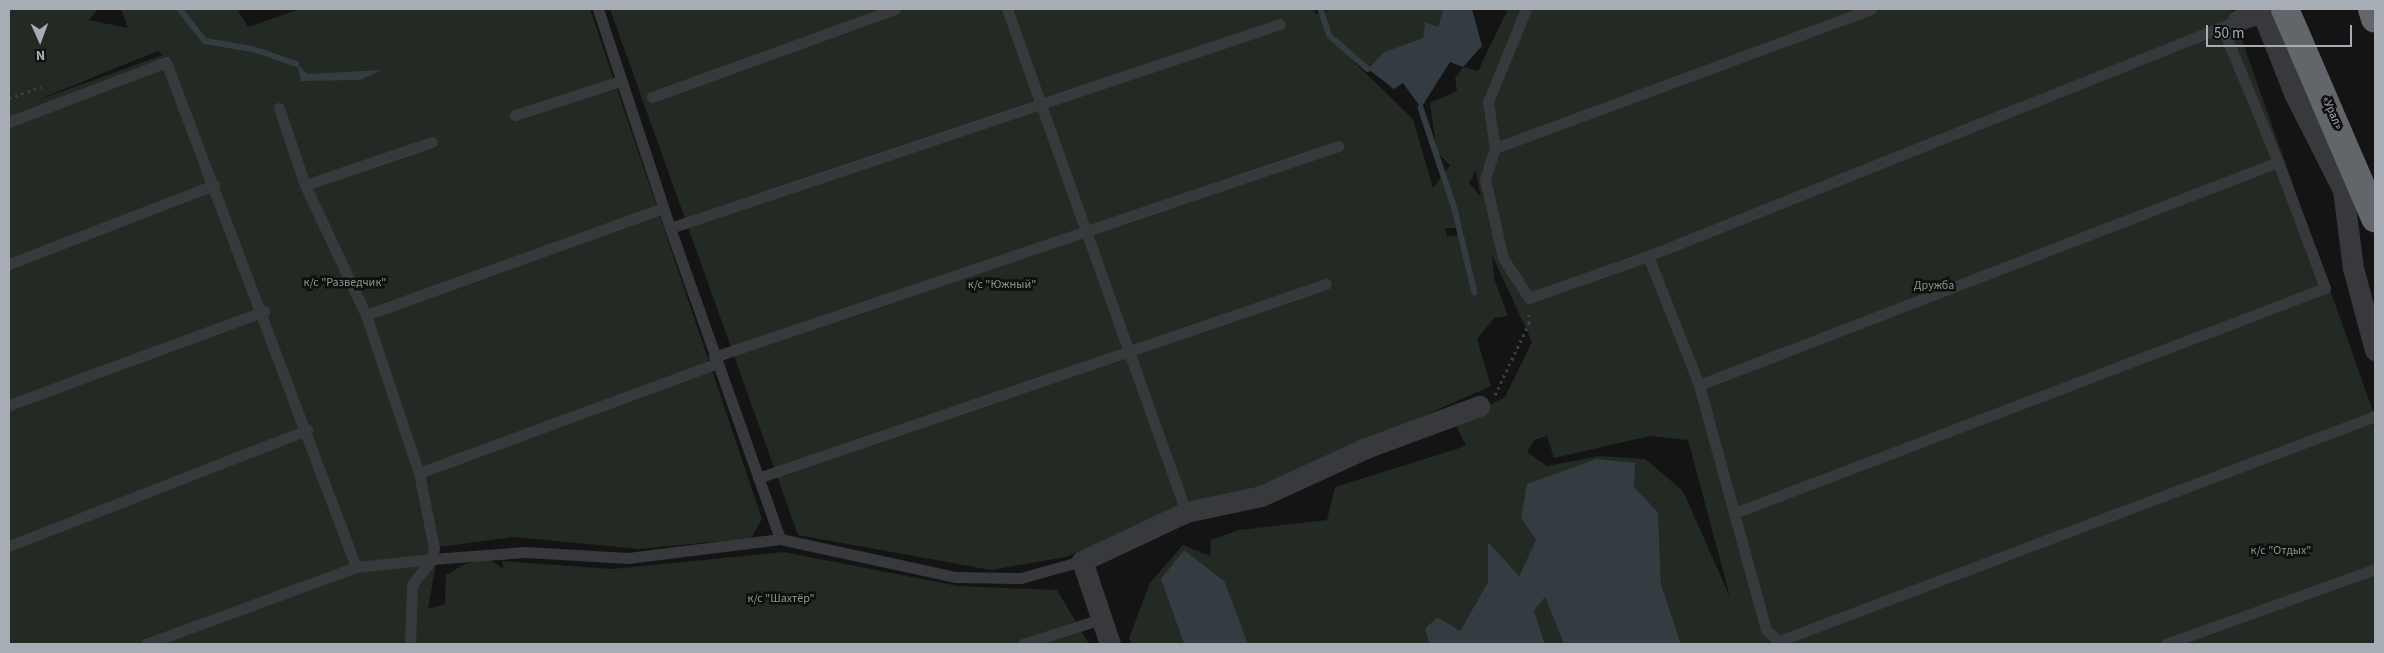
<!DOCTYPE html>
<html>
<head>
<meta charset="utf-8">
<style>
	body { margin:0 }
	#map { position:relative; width:2384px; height:653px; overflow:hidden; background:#141415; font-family:"Source Sans 3",sans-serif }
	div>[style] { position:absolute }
	.green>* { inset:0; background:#232923 }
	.water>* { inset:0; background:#333c40 }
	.stream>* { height:5.5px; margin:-2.75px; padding:0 2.75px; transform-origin:2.75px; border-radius:2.75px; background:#333c40 }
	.path>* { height:3px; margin-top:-1.5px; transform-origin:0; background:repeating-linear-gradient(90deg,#3c3e41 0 2.5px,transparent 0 6.5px) }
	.lane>* { height:11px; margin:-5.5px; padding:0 5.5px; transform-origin:5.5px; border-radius:5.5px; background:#37393c }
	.street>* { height:21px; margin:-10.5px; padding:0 10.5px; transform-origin:10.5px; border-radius:10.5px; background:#37393c }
	.highway>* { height:28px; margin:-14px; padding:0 14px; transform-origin:14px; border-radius:14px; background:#62656a }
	span { translate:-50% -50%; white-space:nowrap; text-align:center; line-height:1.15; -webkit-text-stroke:5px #0f0f10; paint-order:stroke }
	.street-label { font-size:12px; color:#a7adb4 }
	.park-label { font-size:12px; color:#839c81 }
	.frame { position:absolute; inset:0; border:10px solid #a7adb4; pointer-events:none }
	.north { position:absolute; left:15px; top:15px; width:50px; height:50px; -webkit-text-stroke:4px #0f0f10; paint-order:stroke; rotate:178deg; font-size:14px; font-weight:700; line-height:20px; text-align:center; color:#a7adb4 }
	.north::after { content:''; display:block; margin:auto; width:18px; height:22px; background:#a7adb4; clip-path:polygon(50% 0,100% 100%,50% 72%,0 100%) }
	.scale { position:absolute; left:2206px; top:25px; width:146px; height:22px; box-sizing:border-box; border:2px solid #a7adb4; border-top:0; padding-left:6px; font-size:15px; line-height:18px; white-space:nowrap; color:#a7adb4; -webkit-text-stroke:4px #0f0f10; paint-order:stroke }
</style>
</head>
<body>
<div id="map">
	<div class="green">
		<i style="clip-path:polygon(evenodd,9px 9px,98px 9px,89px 20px,128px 28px,121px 9px,237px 9px,248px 27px,300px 9px,590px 9px,762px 519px,751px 538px,640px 549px,513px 537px,439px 547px,428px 609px,445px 604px,446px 575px,465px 564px,489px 559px,503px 569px,502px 561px,612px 569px,784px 552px,958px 586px,1057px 590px,1089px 644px,9px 644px,9px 9px,158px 51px,163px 55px,30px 103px,158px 51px)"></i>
		<i style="clip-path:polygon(evenodd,610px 9px,1313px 9px,1316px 14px,1332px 9px,1443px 9px,1438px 27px,1425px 22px,1423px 38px,1384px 52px,1368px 69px,1352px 60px,1413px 119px,1433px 188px,1450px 165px,1437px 152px,1430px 103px,1457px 91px,1455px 78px,1463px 67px,1478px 71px,1508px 9px,2231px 9px,2375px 417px,2375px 644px,1681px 644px,1661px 584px,1658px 512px,1634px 487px,1521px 518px,1537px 540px,1518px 577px,1488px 542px,1488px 582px,1460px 631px,1438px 617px,1425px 628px,1429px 644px,1248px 644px,1225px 582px,1161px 579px,1184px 644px,1131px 644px,1129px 638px,1150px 583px,1183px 545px,1210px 556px,1211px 540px,1239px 530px,1327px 520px,1335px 487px,1466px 446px,1455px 423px,1505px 397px,1532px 342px,1492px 255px,1494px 278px,1508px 316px,1494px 318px,1477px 339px,1491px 386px,1257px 490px,1156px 519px,1066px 557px,991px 570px,798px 535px,610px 9px,1476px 170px,1476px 171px,1481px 197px,1469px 183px,1476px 170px,610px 9px,1445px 228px,1463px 228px,1464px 235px,1447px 236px,1445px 228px,610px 9px,1547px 436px,1554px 458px,1650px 436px,1688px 440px,1730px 597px,1683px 491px,1645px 459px,1599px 456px,1547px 466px,1527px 452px,1534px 440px,1547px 436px)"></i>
		<i style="clip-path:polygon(1545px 597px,1564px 644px,1545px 644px,1534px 611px)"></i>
	</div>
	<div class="water">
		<i style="clip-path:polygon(1443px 9px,1472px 9px,1482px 46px,1463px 67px,1450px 62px,1421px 108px,1403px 83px,1394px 89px,1368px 69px,1384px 52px,1423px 38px,1425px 22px,1438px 27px)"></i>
		<i style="clip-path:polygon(297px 64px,308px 74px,382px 70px,360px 80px,301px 81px)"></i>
		<i style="clip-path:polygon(1596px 459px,1635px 463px,1634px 487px,1658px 512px,1661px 584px,1681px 644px,1564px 644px,1545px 597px,1534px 611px,1545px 644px,1429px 644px,1425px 628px,1438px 617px,1460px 631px,1488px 582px,1488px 542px,1519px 576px,1536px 540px,1521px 518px,1527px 484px)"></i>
		<i style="clip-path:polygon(1184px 550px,1225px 582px,1248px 644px,1184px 644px,1161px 579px)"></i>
	</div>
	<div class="stream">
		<i style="left:180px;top:9px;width:41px;rotate:52deg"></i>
		<i style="left:205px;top:41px;width:49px;rotate:9.5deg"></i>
		<i style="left:253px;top:49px;width:46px;rotate:18.8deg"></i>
		<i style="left:1321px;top:9px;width:28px;rotate:72deg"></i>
		<i style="left:1330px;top:36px;width:50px;rotate:41deg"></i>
		<i style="left:1421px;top:108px;width:107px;rotate:71.4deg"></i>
		<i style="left:1455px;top:209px;width:86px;rotate:76.6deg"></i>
	</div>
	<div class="path">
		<i style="left:9px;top:98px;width:34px;rotate:-19deg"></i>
		<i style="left:1495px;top:395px;width:80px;rotate:-64.7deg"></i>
		<i style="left:1529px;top:323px;width:12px;rotate:-90deg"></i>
	</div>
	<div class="lane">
		<i style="left:598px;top:9px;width:231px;rotate:71.8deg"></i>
		<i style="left:670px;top:228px;width:330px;rotate:70.5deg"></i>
		<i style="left:1007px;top:9px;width:534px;rotate:70.41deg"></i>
		<i style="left:1871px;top:9px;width:401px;rotate:159.7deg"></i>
		<i style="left:1495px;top:148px;width:33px;rotate:108deg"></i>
		<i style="left:1485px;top:179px;width:81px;rotate:77.2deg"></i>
		<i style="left:1503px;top:258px;width:48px;rotate:57deg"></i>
		<i style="left:1529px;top:298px;width:126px;rotate:-19.4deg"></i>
		<i style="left:1648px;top:256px;width:139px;rotate:68.4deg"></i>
		<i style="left:1699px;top:385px;width:254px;rotate:74.7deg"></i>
		<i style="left:1766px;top:630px;width:17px;rotate:40deg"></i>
		<i style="left:1779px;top:641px;width:637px;rotate:-20.68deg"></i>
		<i style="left:652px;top:97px;width:258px;rotate:-19.9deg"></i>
		<i style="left:279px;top:108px;width:81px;rotate:71.3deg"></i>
		<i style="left:515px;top:115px;width:110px;rotate:-17.9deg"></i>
		<i style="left:9px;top:122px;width:168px;rotate:-20.9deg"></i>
		<i style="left:166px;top:62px;width:540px;rotate:69.38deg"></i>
		<i style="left:356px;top:567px;width:76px;rotate:-6deg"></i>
		<i style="left:432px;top:559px;width:33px;rotate:128deg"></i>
		<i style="left:412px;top:585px;width:59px;rotate:91.9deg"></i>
		<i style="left:432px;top:142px;width:134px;rotate:161.3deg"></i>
		<i style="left:305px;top:185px;width:144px;rotate:64.9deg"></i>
		<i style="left:366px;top:315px;width:167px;rotate:71.5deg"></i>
		<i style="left:419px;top:473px;width:76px;rotate:78.7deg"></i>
		<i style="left:434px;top:548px;width:11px;rotate:100deg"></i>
		<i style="left:432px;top:559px;width:94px;rotate:-4.3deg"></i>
		<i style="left:526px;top:552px;width:102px;rotate:3.4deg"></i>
		<i style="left:628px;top:558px;width:153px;rotate:-7.1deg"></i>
		<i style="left:780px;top:539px;width:180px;rotate:12.2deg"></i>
		<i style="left:956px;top:577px;width:65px;rotate:0.9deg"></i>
		<i style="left:1021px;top:578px;width:63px;rotate:-15.6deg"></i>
		<i style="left:1495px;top:148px;width:47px;rotate:-98.7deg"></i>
		<i style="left:1488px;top:102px;width:100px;rotate:-67.8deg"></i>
		<i style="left:670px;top:228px;width:643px;rotate:-18.49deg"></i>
		<i style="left:1648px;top:256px;width:626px;rotate:-21.77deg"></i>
		<i style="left:9px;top:264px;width:220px;rotate:-21.1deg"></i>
		<i style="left:366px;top:315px;width:316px;rotate:-19.8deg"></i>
		<i style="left:714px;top:357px;width:659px;rotate:-18.68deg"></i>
		<i style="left:1699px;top:385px;width:620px;rotate:-21.06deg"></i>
		<i style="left:2278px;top:162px;width:146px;rotate:-112.5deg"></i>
		<i style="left:9px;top:405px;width:272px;rotate:-20.2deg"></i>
		<i style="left:419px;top:473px;width:316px;rotate:-20.2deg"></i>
		<i style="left:758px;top:478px;width:600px;rotate:-18.86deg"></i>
		<i style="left:1737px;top:512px;width:629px;rotate:-20.85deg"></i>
		<i style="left:2325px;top:288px;width:134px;rotate:-110.5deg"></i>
		<i style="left:9px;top:546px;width:320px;rotate:-21.3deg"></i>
		<i style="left:146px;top:644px;width:224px;rotate:-20.1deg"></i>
		<i style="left:1023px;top:644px;width:82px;rotate:-17.8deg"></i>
		<i style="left:2166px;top:644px;width:222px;rotate:-19.7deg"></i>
	</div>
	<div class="street">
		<i style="left:2238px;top:20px;width:25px;rotate:-18deg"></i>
		<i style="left:2262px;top:12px;width:87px;rotate:68.4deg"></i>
		<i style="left:2294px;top:93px;width:109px;rotate:63.2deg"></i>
		<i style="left:2343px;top:190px;width:79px;rotate:82.7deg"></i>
		<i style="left:2353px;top:268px;width:85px;rotate:75deg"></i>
		<i style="left:1110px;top:644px;width:88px;rotate:-108.6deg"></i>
		<i style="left:1082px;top:561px;width:115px;rotate:-25.2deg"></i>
		<i style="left:1186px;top:512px;width:77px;rotate:-12deg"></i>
		<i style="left:1261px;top:496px;width:115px;rotate:-24.6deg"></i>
		<i style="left:1366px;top:448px;width:121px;rotate:-20.4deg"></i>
	</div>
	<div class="highway">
		<i style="left:2285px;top:9px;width:228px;rotate:66.7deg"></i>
		<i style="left:2372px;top:9px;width:10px;rotate:73deg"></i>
	</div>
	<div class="street-label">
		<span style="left:2332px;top:113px;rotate:66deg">«Урал»</span>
	</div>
	<div class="park-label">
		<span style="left:345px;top:283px">к/с "Разведчик"</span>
		<span style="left:1002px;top:285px">к/с "Южный"</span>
		<span style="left:1934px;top:286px">Дружба</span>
		<span style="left:2281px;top:551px">к/с "Отдых"</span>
		<span style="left:781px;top:599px">к/с "Шахтёр"</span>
	</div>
	<div class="frame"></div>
	<div class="north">N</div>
	<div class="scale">50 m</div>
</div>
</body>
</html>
